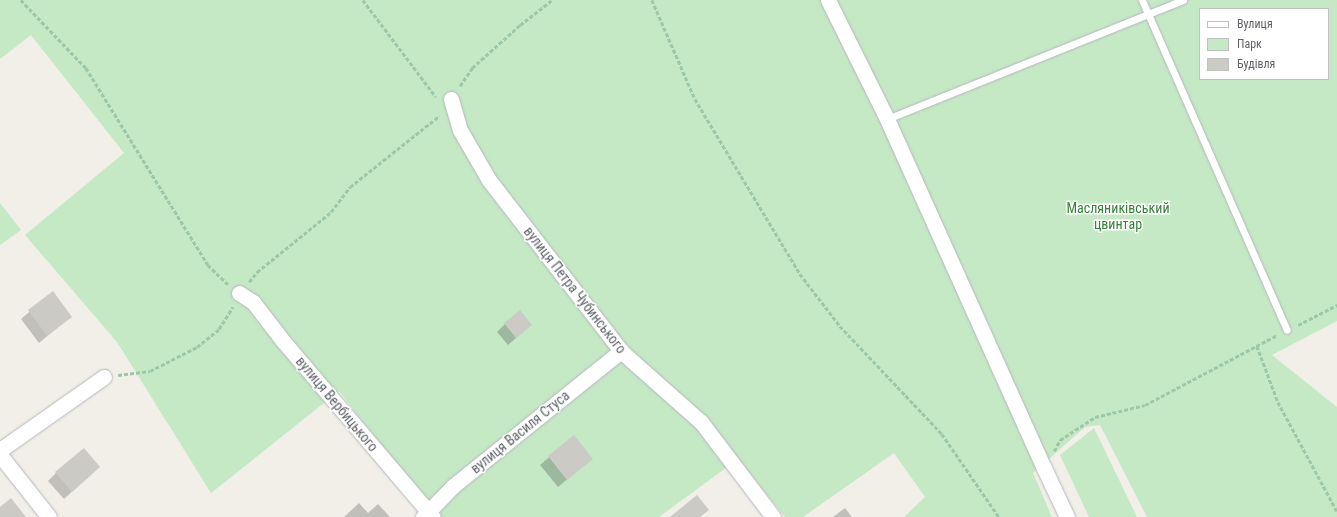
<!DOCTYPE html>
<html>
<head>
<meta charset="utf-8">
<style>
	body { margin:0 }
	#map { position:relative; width:1337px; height:517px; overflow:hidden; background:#f1efe8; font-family:"Roboto Condensed",sans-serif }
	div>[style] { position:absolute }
	.green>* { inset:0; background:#c5e8c5 }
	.shadow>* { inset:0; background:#0003 }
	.building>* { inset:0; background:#cccac5 }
	.path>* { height:2.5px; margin-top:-1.25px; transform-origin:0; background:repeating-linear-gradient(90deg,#9cc7a9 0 4px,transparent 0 6px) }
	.roads { filter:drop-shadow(0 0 1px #b5b8bc) drop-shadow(0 0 1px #b5b8bc) }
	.service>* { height:7px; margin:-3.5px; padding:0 3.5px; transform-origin:3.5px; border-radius:3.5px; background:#fff }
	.minor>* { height:15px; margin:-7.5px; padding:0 7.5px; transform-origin:7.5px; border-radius:7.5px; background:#fff }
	span { translate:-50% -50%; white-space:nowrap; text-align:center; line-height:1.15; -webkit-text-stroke:3px #fff; paint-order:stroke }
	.park-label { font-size:14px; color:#348238 }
	.street-label { font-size:14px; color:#5f6368 }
	.legend { position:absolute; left:1199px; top:8px; width:130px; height:72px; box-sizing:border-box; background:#fff; border:1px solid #bfc1c3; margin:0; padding:5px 7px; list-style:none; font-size:12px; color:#5f6368 }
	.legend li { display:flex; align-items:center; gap:8px; height:20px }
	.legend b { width:20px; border:1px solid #bfc1c3 }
</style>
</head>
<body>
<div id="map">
	<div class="green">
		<i style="clip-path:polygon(evenodd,0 0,1337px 0,1337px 321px,1272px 355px,1337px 407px,1337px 517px,1147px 517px,1100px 425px,1085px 427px,1033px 473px,1052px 517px,904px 517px,925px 497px,894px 453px,803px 517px,785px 517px,738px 459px,659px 517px,437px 517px,339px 391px,211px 493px,117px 342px,25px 235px,124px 153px,31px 35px,0 59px,0 0,1200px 9px,1328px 9px,1328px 79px,1200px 79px,1200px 9px)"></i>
		<i style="clip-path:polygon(0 203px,21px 230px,0 245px)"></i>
		<i style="clip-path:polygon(1094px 428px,1137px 517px,1089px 517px,1060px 455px)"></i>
	</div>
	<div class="shadow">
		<i style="clip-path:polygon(52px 293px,71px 316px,39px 343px,21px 319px)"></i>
		<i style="clip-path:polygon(505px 324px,531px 325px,508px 345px,497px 332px)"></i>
		<i style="clip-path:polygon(573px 437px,583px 466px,558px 487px,540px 465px)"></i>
		<i style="clip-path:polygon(99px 467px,64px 499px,48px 481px,56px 473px)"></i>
		<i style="clip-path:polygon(359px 503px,368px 513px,378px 504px,390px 517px,344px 517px)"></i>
		<i style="clip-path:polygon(845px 508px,852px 517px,833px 517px)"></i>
	</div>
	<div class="building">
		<i style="clip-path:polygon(53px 291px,72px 317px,47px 336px,28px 310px)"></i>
		<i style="clip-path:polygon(520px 310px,532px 325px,516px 338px,504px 323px)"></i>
		<i style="clip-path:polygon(574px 435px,593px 459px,567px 480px,548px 456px)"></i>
		<i style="clip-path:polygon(84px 448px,100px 467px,72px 492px,55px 472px)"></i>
		<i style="clip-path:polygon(697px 495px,709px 510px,700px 517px,670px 517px)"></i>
		<i style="clip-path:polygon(11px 498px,26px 517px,0 517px,0 507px)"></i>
	</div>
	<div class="path">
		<i style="left:21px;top:0;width:94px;rotate:46.3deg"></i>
		<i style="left:86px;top:68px;width:232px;rotate:58.2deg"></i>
		<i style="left:208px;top:265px;width:28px;rotate:44deg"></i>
		<i style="left:363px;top:0;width:121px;rotate:53deg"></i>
		<i style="left:652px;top:0;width:108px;rotate:66.5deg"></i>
		<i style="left:695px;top:99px;width:204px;rotate:59deg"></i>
		<i style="left:800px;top:274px;width:66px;rotate:52.4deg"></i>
		<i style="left:840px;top:326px;width:149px;rotate:46.6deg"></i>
		<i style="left:942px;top:434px;width:101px;rotate:55.5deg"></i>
		<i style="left:460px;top:86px;width:22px;rotate:-56deg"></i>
		<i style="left:472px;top:68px;width:64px;rotate:-41.9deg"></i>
		<i style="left:520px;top:25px;width:41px;rotate:-38deg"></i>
		<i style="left:249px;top:282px;width:13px;rotate:-51deg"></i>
		<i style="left:257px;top:272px;width:95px;rotate:-39deg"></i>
		<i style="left:331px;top:212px;width:31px;rotate:-53deg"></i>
		<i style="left:350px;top:187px;width:114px;rotate:-38.6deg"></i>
		<i style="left:1298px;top:325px;width:44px;rotate:-27.1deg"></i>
		<i style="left:1257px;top:346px;width:60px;rotate:69.4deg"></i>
		<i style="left:1278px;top:402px;width:124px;rotate:61.6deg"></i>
		<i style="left:118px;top:375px;width:32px;rotate:-7deg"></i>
		<i style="left:150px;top:371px;width:53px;rotate:-27.1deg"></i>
		<i style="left:197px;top:347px;width:28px;rotate:-39deg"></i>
		<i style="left:219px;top:329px;width:26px;rotate:-58deg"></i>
		<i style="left:1054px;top:451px;width:13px;rotate:-61deg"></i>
		<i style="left:1060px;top:440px;width:42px;rotate:-33.3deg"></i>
		<i style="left:1095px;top:417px;width:51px;rotate:-13.5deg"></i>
		<i style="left:1145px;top:405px;width:149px;rotate:-27.9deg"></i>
	</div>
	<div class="roads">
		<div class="service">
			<i style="left:1142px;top:0;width:360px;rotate:66.3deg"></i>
			<i style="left:887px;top:119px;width:319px;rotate:-21.9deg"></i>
		</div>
		<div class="minor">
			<i style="left:828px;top:0;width:133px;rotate:63.6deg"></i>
			<i style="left:887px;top:119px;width:383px;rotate:65.8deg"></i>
			<i style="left:1044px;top:468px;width:54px;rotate:64.9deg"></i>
			<i style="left:451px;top:99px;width:32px;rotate:74deg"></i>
			<i style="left:460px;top:130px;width:58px;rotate:59.9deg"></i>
			<i style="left:489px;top:180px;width:216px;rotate:52.3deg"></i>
			<i style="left:621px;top:351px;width:107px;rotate:41.6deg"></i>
			<i style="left:701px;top:422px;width:119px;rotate:52.8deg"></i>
			<i style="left:239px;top:293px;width:17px;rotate:33deg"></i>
			<i style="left:253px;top:302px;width:49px;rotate:52.4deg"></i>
			<i style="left:283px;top:341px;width:231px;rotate:49.6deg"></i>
			<i style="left:0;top:450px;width:127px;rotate:-35.1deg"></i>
			<i style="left:0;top:455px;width:79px;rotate:51.7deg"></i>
			<i style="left:423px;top:517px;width:43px;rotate:-45.9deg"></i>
			<i style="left:453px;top:486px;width:216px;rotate:-38.8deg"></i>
		</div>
	</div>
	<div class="park-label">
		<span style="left:1118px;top:216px">Масляниківський<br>цвинтар</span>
	</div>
	<div class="street-label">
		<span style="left:575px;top:290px;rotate:52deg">вулиця Петра Чубинського</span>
		<span style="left:337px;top:404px;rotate:50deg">вулиця Вербицького</span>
		<span style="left:520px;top:432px;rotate:-39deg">вулиця Василя Стуса</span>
	</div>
	<ul class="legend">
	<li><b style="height:5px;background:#fff"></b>Вулиця</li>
	<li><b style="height:11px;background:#c5e8c5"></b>Парк</li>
	<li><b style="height:11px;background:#cccac5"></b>Будівля</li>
	</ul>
</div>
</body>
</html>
